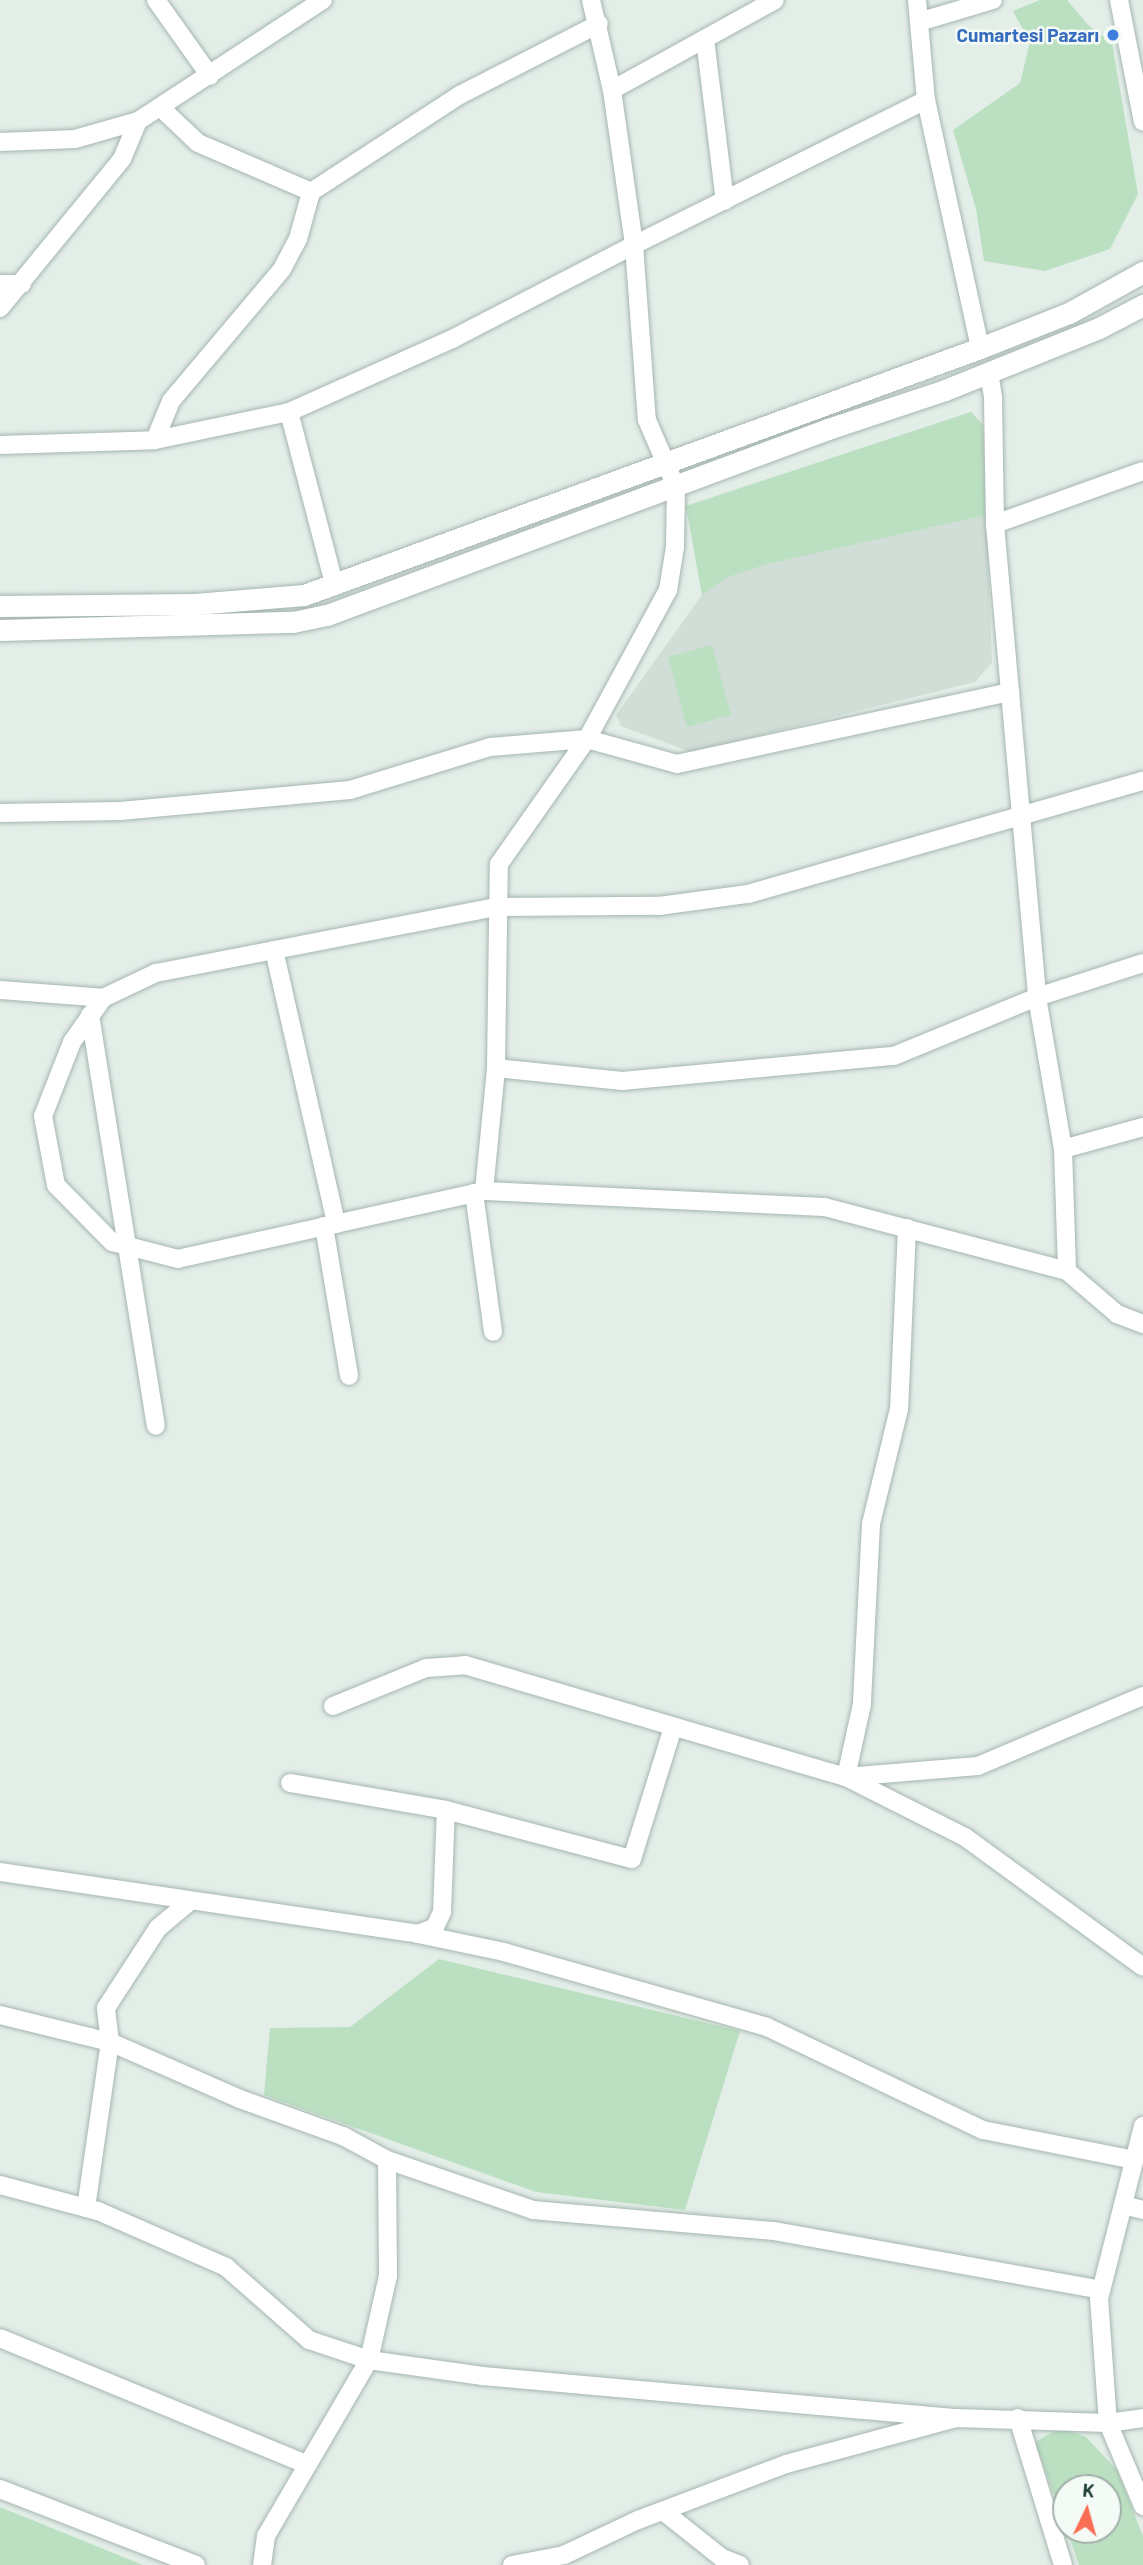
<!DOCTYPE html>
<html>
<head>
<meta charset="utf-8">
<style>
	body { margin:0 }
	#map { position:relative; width:1143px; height:2565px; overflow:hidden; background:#e3eee8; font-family:Barlow,sans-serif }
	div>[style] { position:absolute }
	.built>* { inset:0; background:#d1ded7 }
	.green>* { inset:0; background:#bbe0c1 }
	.roads { filter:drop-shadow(0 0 2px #a5b6af) drop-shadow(0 0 2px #a5b6af) }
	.street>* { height:18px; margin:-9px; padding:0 9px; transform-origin:9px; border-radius:9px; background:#fff }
	.secondary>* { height:21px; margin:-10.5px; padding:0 10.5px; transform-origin:10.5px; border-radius:10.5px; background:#fff }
	.dots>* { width:19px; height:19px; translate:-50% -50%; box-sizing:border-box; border:4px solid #f4faf6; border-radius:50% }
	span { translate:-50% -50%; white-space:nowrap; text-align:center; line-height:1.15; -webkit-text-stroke:5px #f4faf6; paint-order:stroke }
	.shop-label { font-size:19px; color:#366cbe; font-weight:700 }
	.right { translate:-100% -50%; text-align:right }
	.north { position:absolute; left:1052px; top:2474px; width:70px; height:70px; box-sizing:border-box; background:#f4faf6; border:2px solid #a0b0a9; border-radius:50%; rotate:5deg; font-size:19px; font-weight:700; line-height:28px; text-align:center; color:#214035 }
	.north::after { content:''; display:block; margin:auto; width:24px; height:32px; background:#f96e55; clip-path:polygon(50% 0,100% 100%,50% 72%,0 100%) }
</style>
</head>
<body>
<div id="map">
	<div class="built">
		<i style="clip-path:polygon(971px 412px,983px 425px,992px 663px,975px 682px,691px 752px,621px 726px,616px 715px,702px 595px,686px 506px)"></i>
	</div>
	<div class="green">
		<i style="clip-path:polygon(1040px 0,1067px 0,1088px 25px,1112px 43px,1138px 194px,1110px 249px,1045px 271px,984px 261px,976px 209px,953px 130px,1020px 83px,1030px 42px,1013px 11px)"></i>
		<i style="clip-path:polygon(971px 412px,983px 425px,986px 515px,767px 564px,728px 577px,702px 595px,686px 506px)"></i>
		<i style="clip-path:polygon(712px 645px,731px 715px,687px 727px,668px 657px)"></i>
		<i style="clip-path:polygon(439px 1959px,740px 2031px,685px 2210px,536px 2192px,264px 2095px,270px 2028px,350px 2027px)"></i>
		<i style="clip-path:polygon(1060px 2428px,1086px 2437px,1117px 2470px,1143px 2536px,1143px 2565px,1079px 2565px,1067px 2530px,1108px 2530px,1108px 2488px,1066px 2488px,1066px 2528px,1035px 2442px)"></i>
		<i style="clip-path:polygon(0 2507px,143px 2565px,0 2565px)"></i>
	</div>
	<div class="roads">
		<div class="street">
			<i style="left:156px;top:0;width:93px;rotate:54.6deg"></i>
			<i style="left:591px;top:0;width:92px;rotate:76.9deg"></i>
			<i style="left:612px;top:90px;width:157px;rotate:81.9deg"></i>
			<i style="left:634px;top:245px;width:326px;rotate:-26.4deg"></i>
			<i style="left:917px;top:0;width:100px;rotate:84.9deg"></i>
			<i style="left:926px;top:100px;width:254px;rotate:77.7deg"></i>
			<i style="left:1119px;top:0;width:124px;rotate:78.9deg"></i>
			<i style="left:922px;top:21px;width:74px;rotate:-16.5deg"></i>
			<i style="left:705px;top:39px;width:163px;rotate:83deg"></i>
			<i style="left:612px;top:90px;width:186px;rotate:-28.9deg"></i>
			<i style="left:160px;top:107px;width:52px;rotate:43.5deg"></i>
			<i style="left:198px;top:143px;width:123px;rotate:23.4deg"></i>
			<i style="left:311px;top:192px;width:178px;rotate:-33.1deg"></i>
			<i style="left:460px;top:95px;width:156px;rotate:-27.1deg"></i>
			<i style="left:0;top:142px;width:75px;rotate:-2.3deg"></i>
			<i style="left:75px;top:139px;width:66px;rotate:-15.9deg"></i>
			<i style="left:138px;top:121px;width:221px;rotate:-33.2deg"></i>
			<i style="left:0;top:284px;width:22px"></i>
			<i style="left:0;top:308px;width:193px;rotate:-50.7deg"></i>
			<i style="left:122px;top:159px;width:41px;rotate:-67.2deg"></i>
			<i style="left:989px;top:372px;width:26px;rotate:81deg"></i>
			<i style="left:993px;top:398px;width:126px;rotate:89.1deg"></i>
			<i style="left:289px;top:412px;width:178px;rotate:75.3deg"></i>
			<i style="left:155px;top:440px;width:42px;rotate:-67.7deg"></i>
			<i style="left:171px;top:401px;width:172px;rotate:-49.9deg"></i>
			<i style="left:282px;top:269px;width:34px;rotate:-62deg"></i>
			<i style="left:298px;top:239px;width:49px;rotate:-74.5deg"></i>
			<i style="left:0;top:445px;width:155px;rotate:-1.8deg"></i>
			<i style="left:155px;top:440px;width:137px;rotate:-11.8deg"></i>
			<i style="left:289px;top:412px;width:179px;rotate:-24.1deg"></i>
			<i style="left:452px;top:339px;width:205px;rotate:-27.3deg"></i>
			<i style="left:634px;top:245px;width:175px;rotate:85.8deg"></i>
			<i style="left:647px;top:420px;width:73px;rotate:66.6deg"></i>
			<i style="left:676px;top:487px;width:60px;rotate:91deg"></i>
			<i style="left:675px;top:547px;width:44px;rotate:99.2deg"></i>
			<i style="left:668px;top:590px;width:170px;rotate:118.5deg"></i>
			<i style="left:587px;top:739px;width:97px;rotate:175.3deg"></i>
			<i style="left:490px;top:747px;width:146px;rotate:162.9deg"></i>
			<i style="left:350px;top:790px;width:231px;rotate:174.8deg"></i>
			<i style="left:120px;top:811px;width:120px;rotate:179deg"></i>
			<i style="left:1010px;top:692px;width:306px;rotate:84.9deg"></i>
			<i style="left:1037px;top:997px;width:154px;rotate:80.3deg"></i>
			<i style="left:1063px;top:1149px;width:83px;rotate:-15.4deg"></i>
			<i style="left:274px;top:950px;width:281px;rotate:77.2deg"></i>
			<i style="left:0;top:990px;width:103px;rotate:4.4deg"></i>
			<i style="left:90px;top:1015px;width:416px;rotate:80.9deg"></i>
			<i style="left:496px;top:1068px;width:127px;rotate:5.9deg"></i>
			<i style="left:622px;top:1081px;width:273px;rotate:-5.3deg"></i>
			<i style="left:894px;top:1056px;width:155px;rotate:-22.4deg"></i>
			<i style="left:1037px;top:997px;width:111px;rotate:-17.8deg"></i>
			<i style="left:1063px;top:1149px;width:122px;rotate:88.1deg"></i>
			<i style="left:1067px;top:1271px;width:250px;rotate:-165.2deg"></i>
			<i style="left:825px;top:1207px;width:341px;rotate:-177.3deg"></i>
			<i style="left:484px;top:1191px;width:313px;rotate:167.5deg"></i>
			<i style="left:178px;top:1259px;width:68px;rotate:-165.6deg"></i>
			<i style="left:112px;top:1242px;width:80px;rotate:-134.5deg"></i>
			<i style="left:56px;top:1185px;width:70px;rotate:-100.7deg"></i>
			<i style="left:43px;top:1116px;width:79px;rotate:-68.6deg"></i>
			<i style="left:72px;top:1042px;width:54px;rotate:-54.8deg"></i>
			<i style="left:103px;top:998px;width:59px;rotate:-25.3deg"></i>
			<i style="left:156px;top:973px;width:347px;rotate:-11deg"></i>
			<i style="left:497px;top:907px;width:162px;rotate:-0.4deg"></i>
			<i style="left:659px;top:906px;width:90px;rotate:-7.7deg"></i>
			<i style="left:748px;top:894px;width:411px;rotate:-16deg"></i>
			<i style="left:484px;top:1191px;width:124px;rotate:-84.4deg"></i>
			<i style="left:496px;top:1068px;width:204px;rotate:-89.2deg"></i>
			<i style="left:499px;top:864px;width:153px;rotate:-54.9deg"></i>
			<i style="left:587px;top:739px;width:93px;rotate:15.5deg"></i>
			<i style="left:677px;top:764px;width:341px;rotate:-12.2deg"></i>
			<i style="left:1010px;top:692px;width:169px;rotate:-95.1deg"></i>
			<i style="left:995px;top:524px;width:157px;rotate:-19.7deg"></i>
			<i style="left:474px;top:1193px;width:140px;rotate:82.2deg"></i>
			<i style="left:324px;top:1226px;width:152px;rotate:80.5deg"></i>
			<i style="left:907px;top:1228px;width:181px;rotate:92.5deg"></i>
			<i style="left:899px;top:1409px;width:118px;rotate:103.7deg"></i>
			<i style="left:871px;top:1524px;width:180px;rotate:92.9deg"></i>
			<i style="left:862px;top:1704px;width:75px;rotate:102.4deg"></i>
			<i style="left:846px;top:1777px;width:132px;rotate:-4.8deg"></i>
			<i style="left:978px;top:1766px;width:179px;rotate:-23deg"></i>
			<i style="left:1067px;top:1271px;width:66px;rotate:40.7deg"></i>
			<i style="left:1117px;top:1314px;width:28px;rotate:21deg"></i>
			<i style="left:333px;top:1706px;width:100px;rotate:-22.2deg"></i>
			<i style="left:426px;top:1668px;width:39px;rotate:-4deg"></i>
			<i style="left:465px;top:1665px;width:397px;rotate:16.4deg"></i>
			<i style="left:846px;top:1777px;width:133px;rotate:26.8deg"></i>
			<i style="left:965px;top:1837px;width:220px;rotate:36.1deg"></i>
			<i style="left:290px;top:1783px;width:158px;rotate:9.8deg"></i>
			<i style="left:446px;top:1810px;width:192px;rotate:14.8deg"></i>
			<i style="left:632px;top:1859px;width:138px;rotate:-72.7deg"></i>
			<i style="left:0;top:1872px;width:423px;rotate:8.4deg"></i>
			<i style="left:418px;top:1934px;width:88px;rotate:11.8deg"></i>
			<i style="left:504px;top:1952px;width:273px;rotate:15.9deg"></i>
			<i style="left:767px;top:2027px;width:239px;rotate:25.5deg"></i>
			<i style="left:983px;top:2130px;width:154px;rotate:11.2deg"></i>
			<i style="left:418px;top:1934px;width:18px;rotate:-22deg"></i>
			<i style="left:435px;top:1927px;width:17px;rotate:-65deg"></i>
			<i style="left:442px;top:1912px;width:102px;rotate:-87.8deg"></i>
			<i style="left:0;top:2015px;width:113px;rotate:13.8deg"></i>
			<i style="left:110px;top:2042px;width:142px;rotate:23.7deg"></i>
			<i style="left:240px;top:2099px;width:109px;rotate:19.8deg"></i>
			<i style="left:343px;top:2136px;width:50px;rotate:28.6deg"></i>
			<i style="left:387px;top:2160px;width:154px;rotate:18.9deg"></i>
			<i style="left:533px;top:2210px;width:242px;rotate:5deg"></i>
			<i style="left:774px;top:2231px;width:332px;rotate:10.2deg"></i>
			<i style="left:1143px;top:2126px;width:178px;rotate:104.3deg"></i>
			<i style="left:1099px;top:2298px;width:125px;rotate:85.9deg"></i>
			<i style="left:1108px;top:2423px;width:90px;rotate:67.1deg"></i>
			<i style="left:0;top:2185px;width:101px;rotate:14.9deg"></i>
			<i style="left:98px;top:2211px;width:140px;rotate:23.6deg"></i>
			<i style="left:226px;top:2267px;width:111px;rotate:41.3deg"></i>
			<i style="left:309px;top:2340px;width:63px;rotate:18.4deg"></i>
			<i style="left:369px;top:2360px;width:115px;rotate:8deg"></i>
			<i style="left:483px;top:2376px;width:475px;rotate:5.1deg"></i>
			<i style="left:1123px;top:2205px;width:21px;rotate:14deg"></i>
			<i style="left:86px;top:2208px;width:168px;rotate:-81.8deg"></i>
			<i style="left:110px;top:2042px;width:34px;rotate:-97deg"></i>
			<i style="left:106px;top:2008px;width:95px;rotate:-57deg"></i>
			<i style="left:158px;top:1928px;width:40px;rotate:-40deg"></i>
			<i style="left:0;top:2338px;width:330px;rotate:22.4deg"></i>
			<i style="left:1018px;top:2418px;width:154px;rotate:73deg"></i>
			<i style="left:0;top:2489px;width:210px;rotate:21.2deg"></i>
			<i style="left:663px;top:2511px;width:75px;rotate:38.5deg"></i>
			<i style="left:722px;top:2558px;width:19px;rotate:21deg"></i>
			<i style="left:262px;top:2565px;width:29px;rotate:-82deg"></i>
			<i style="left:266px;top:2536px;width:204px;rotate:-59.7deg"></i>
			<i style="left:369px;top:2360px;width:86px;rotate:-77.3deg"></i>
			<i style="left:388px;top:2276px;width:116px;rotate:-90.5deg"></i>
			<i style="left:512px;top:2565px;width:53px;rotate:-10.9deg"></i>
			<i style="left:564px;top:2555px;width:82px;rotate:-25.3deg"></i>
			<i style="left:638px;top:2520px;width:158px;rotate:-20.7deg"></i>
			<i style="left:786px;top:2464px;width:176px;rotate:-15.1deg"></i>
			<i style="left:956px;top:2418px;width:152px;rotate:1.9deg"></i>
			<i style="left:1108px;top:2423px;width:35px;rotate:-8deg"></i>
		</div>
		<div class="secondary">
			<i style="left:0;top:606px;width:195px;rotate:-0.6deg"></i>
			<i style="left:195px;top:604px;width:109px;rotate:-4.7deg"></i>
			<i style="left:304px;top:595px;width:720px;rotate:-20.07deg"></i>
			<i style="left:980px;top:348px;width:96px;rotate:-21.5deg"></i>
			<i style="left:1069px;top:313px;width:85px;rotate:-29deg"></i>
			<i style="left:0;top:630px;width:293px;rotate:-1.6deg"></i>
			<i style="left:293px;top:622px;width:35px;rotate:-12deg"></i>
			<i style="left:327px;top:615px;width:534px;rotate:-20.37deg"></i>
			<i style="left:828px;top:429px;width:123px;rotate:-18.4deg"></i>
			<i style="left:945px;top:390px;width:166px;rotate:-21.9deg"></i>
			<i style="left:1099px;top:328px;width:50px;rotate:-27.6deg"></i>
		</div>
	</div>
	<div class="dots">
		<i style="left:1113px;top:35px;background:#3f7fe0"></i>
	</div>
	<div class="shop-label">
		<span class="right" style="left:1099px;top:35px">Cumartesi Pazarı</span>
	</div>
	<div class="north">K</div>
</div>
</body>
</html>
